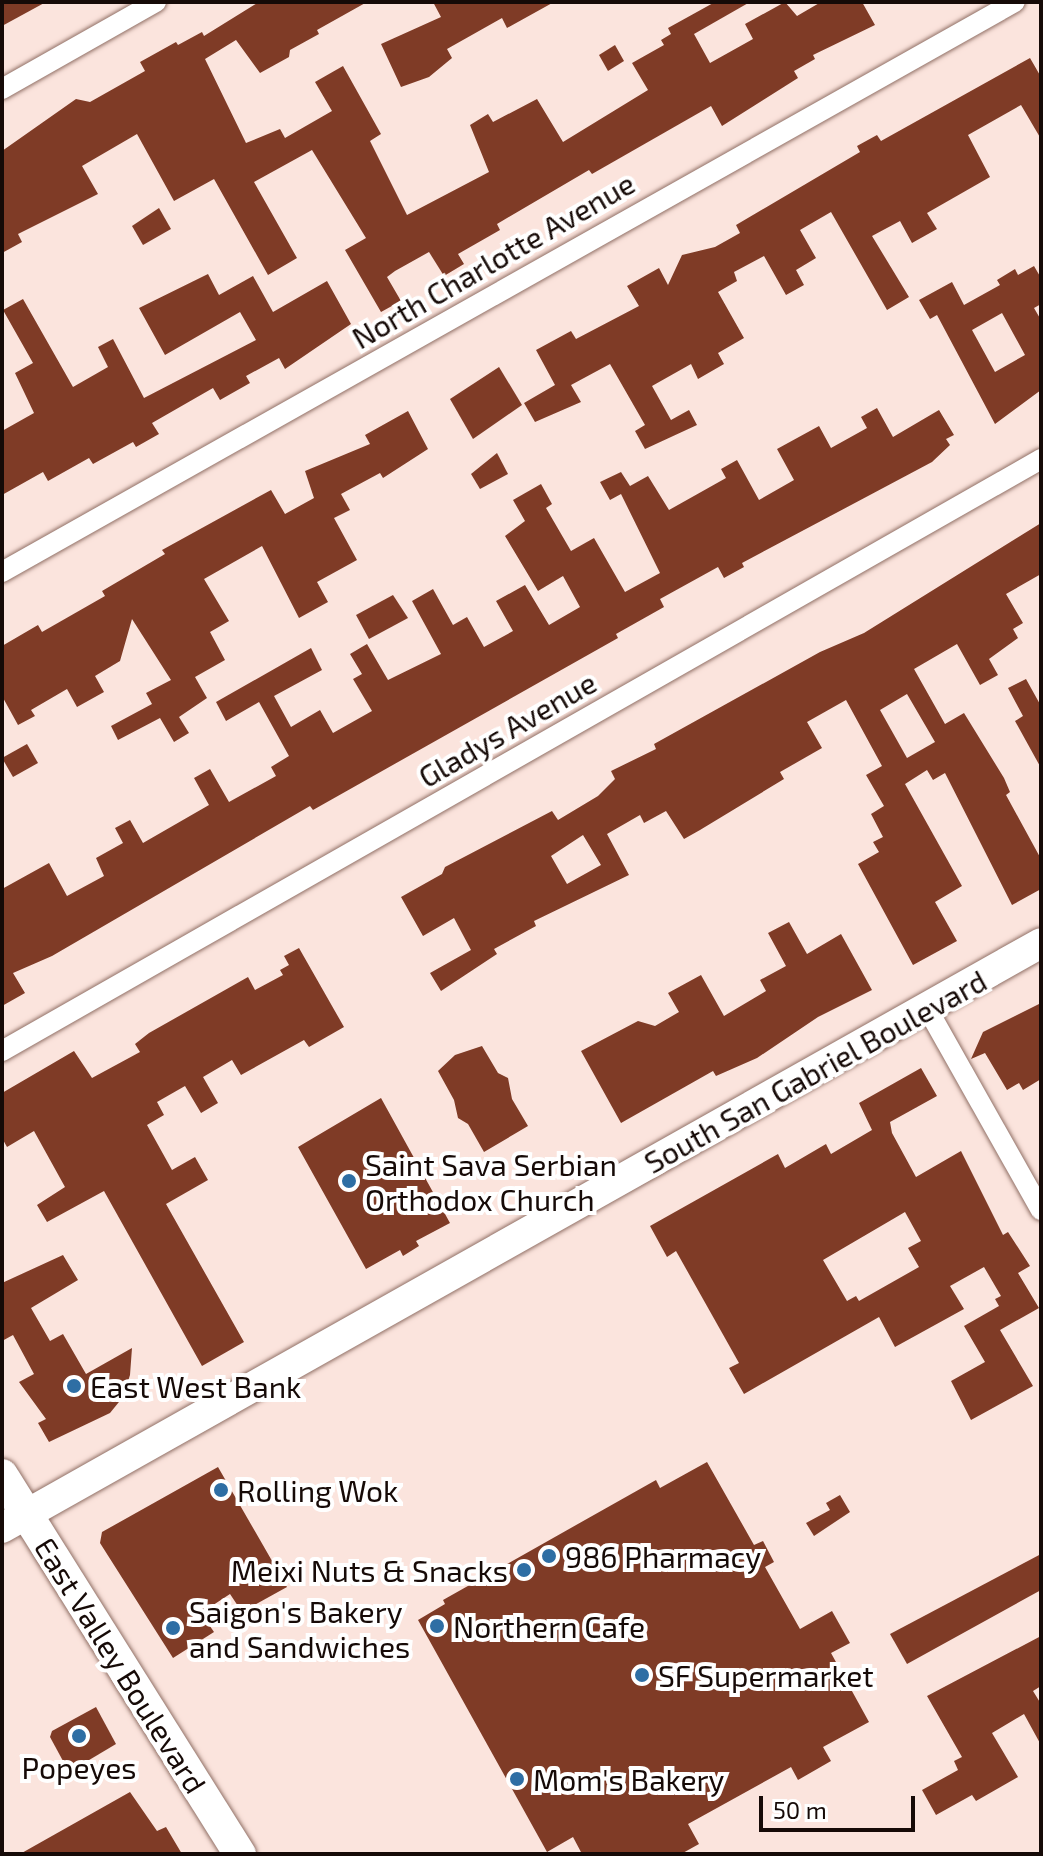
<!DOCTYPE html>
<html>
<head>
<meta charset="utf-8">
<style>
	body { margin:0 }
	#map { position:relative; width:1043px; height:1856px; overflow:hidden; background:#fbe4dd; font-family:"Exo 2",sans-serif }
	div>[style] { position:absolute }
	.building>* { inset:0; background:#7f3b26 }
	.roads { filter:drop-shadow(0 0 2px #917066) drop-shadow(0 0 2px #917066) }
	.minor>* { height:20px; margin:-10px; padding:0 10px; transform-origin:10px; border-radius:10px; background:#fff }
	.secondary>* { height:30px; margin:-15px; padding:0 15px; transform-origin:15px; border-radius:15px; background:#fff }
	.primary>* { height:32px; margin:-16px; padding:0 16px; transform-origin:16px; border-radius:16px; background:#fff }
	.dots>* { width:22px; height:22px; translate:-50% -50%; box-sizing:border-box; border:4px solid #fff; border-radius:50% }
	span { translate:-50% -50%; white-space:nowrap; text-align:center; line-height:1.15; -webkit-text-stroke:8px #fff; paint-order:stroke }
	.street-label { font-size:30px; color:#160a07 }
	.poi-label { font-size:30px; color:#160a07 }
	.left { translate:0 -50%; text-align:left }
	.right { translate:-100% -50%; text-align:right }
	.frame { position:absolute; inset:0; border:4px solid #160a07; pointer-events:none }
	.scale { position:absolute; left:759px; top:1796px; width:156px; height:36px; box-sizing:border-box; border:4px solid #160a07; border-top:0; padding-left:10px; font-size:24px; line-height:28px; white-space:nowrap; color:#160a07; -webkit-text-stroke:6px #fff; paint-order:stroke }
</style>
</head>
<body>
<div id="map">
	<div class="building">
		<i style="clip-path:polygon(2px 2px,46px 2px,2px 26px)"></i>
		<i style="clip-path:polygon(259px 2px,367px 2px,317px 30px,319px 34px,290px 50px,289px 57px,260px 73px,236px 40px,205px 59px,246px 143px,280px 129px,285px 138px,332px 111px,315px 82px,343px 66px,381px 134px,370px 141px,407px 215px,489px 172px,470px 125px,488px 114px,493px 122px,537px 99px,563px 142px,648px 90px,632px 63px,664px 45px,661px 40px,671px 34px,668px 28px,715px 2px,750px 2px,694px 34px,710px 63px,753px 39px,745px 24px,785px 2px,797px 16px,821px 2px,862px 2px,875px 25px,813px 55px,815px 59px,794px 71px,798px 78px,722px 126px,711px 106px,592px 174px,589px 170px,497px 224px,500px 230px,458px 254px,464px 264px,444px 276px,429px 252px,395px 271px,387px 277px,401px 301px,381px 312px,345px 250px,366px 238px,312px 150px,254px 182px,297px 258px,268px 275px,214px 179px,174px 201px,137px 134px,82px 166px,98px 194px,18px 234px,22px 242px,2px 253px,2px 151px,76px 99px,90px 102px,145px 71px,140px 62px,176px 42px,178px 45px,202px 32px,204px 36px)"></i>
		<i style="clip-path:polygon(433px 2px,554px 2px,507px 28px,502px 18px,447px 49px,452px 58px,429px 77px,401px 87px,381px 44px,441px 17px)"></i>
		<i style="clip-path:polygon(615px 45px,624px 61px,608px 71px,599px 55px)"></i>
		<i style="clip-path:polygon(1030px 58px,1041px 77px,1041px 139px,1021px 105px,968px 135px,990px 177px,927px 213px,937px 229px,912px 243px,900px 221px,872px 236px,909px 297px,887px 310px,831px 212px,800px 230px,816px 258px,796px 270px,804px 285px,786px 295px,764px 256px,734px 272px,737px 281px,718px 292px,744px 338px,718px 353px,724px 364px,698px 379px,691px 364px,652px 386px,671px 420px,689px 410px,697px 425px,645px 449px,635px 431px,645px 425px,610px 364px,571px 385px,581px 402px,535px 422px,524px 403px,555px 385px,536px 350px,571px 331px,576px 339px,639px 306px,627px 286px,659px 268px,668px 285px,682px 255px,715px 247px,740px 233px,736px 225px,860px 152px,857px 146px,877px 135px,881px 141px)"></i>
		<i style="clip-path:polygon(159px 208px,171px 229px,143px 245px,132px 226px)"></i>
		<i style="clip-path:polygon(evenodd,1034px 266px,1041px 278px,1041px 304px,1034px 308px,1041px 320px,1041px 390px,995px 424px,937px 315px,930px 319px,919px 300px,952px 282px,964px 305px,1000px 285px,997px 280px,1015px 269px,1018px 275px,1034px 266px,1002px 313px,1025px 355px,995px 372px,972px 330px,1002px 313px)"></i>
		<i style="clip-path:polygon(208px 274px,219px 295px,253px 276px,273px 312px,327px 281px,351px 324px,285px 369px,279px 358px,246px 376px,250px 383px,220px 400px,213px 388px,152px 423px,159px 434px,136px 447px,133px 442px,93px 464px,89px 458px,48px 481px,43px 472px,2px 495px,2px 431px,34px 413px,15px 373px,33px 363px,3px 310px,23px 299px,73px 387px,108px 367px,98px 347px,113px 339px,144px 398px,256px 340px,240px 312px,165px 355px,139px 308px)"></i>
		<i style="clip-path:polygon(499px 367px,522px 405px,473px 439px,450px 399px)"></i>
		<i style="clip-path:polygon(877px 408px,893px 437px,939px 410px,954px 435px,946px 439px,950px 445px,932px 462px,742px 563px,744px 567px,724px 578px,718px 567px,660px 599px,664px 607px,616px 634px,618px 638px,313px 810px,310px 806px,52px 956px,13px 973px,25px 993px,2px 1006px,2px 889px,49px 863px,67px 896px,104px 876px,96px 858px,123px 843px,115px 828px,130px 820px,143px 843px,209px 805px,194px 778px,210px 769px,229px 802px,276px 776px,271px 767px,289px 756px,259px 702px,226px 721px,216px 702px,311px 648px,322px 670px,274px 696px,291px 727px,320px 710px,333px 733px,372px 711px,353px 679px,362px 674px,350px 654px,367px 644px,388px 680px,441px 654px,412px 601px,433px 589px,453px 625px,467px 617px,484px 647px,513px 631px,496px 601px,525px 585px,549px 625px,580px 607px,563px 576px,538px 591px,505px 536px,525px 521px,513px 500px,541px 484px,552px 504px,546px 508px,571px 551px,594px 538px,625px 592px,660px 573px,621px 494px,610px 500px,600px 482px,621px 472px,630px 486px,648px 476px,669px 510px,726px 478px,721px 469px,737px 460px,759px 500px,794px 480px,777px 449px,819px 426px,831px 448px,867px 428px,861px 417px)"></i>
		<i style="clip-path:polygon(408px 411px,428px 449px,383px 478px,380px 473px,341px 494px,350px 510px,334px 518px,357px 560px,317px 582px,328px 602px,299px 618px,262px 546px,204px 579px,229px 621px,210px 632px,225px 660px,195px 677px,207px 698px,179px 717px,189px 733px,174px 742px,160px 718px,118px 740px,111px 726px,152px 704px,146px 693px,171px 680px,132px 619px,120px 661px,95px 676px,104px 692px,77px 707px,67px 689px,31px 710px,35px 716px,18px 725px,2px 696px,2px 646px,38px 625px,42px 632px,105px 596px,102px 591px,165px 554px,162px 550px,271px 490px,285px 514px,314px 498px,305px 471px,370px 444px,365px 435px)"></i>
		<i style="clip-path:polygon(497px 453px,508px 474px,480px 489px,471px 474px)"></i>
		<i style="clip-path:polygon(evenodd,1041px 523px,1041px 574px,1006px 594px,1023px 623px,1013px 629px,1018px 638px,989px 659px,998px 675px,980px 685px,957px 644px,914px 669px,945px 724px,964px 713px,1004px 778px,1010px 792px,1006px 795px,1041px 859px,1041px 889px,1012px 905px,945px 773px,933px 780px,927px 770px,905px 784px,962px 886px,935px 902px,957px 941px,913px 965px,858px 864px,879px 852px,873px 842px,883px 837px,871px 814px,884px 806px,866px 775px,882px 766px,846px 700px,807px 722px,822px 748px,780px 772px,784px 779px,700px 830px,684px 839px,666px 811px,644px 823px,640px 815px,607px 834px,629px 875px,534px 921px,536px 926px,494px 949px,497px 954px,441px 991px,430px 973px,471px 950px,454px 918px,423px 936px,401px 897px,442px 874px,445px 867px,552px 811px,558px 820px,598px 796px,615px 779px,611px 771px,656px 749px,654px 744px,820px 652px,864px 633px,1041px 523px,907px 694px,935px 742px,907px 758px,880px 710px,907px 694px,1041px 523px,583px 835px,601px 865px,567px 884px,551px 856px,583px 835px)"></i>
		<i style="clip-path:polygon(393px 595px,408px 618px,369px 639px,356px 615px)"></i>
		<i style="clip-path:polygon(1026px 679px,1041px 706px,1041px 768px,1015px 721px,1023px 716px,1008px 688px)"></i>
		<i style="clip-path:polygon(27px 744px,38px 763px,13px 777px,2px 758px)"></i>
		<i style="clip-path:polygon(789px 922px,807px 954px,841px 934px,872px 990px,818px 1017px,757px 1058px,716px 1076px,713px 1071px,621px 1123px,581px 1051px,638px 1021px,655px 1026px,679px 1012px,668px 993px,701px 975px,724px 1016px,766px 991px,760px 980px,786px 966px,768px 933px)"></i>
		<i style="clip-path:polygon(299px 948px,344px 1027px,309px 1047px,304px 1040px,241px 1075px,232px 1060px,203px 1077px,218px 1103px,201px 1113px,185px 1086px,157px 1102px,164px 1115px,147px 1125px,172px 1170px,195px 1157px,208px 1180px,166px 1204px,244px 1342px,202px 1366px,104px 1191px,47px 1222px,37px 1205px,65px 1187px,34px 1131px,7px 1147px,2px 1138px,2px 1093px,74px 1051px,92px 1078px,140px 1052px,135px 1044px,149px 1033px,248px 977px,255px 990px,283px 975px,280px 970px,289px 965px,284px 956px)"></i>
		<i style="clip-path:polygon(1041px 1003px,1041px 1079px,1023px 1090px,1019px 1083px,1007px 1090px,985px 1053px,971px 1059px,983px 1032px)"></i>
		<i style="clip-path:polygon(482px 1046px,498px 1073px,508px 1078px,512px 1099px,528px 1126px,484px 1152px,468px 1124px,458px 1118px,454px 1100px,438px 1071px,455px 1055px)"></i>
		<i style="clip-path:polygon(evenodd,921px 1068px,937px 1096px,890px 1122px,892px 1133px,916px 1177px,961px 1151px,1003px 1235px,1008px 1232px,1030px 1266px,1018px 1273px,1039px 1308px,1000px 1330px,1033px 1386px,971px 1420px,951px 1381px,985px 1362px,964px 1326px,999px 1306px,995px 1299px,1001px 1296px,984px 1267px,950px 1286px,964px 1309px,895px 1347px,879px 1317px,744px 1394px,729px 1368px,739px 1363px,676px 1251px,667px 1257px,650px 1226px,778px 1154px,785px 1168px,826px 1144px,831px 1154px,872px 1130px,859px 1103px,921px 1068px,905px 1212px,921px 1241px,908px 1248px,919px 1267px,859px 1301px,856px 1296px,847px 1301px,823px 1260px,905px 1212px)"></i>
		<i style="clip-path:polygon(381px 1098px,450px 1223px,416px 1241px,419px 1246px,403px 1256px,400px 1250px,366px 1269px,298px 1147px)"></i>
		<i style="clip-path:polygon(63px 1255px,78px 1280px,31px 1308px,50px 1341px,63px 1334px,86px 1374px,132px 1348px,130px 1375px,123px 1397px,110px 1413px,49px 1442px,38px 1423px,46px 1419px,19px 1382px,34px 1374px,13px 1335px,2px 1341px,2px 1283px)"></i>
		<i style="clip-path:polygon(707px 1462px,754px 1545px,763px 1541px,774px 1562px,765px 1567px,800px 1629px,832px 1611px,850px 1643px,831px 1653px,869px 1722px,823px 1747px,831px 1761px,798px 1780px,791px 1767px,688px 1824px,699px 1844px,681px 1854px,582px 1854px,573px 1837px,547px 1852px,418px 1620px,445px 1604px,443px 1600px,656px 1480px,660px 1488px)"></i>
		<i style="clip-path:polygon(218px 1467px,287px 1587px,242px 1612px,230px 1594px,201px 1613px,214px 1632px,173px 1658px,100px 1543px,102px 1532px)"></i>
		<i style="clip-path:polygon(840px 1495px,850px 1512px,814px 1536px,806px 1523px,830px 1510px,826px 1503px)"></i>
		<i style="clip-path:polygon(1041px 1554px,1041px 1590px,907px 1664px,890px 1634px)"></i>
		<i style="clip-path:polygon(1041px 1636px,1041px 1686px,1033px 1691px,1041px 1704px,1041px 1745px,1024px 1714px,992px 1733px,1018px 1777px,976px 1801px,972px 1795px,936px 1815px,922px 1790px,958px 1770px,954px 1761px,962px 1757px,927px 1696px)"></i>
		<i style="clip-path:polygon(96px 1707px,116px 1744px,69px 1772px,50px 1737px,52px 1731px)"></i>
		<i style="clip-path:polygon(130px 1792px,157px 1831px,166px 1827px,182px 1854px,20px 1854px)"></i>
	</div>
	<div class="roads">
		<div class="minor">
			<i style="left:2px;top:89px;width:177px;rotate:-29.5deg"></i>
			<i style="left:2px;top:572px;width:1162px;rotate:-29.37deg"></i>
			<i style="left:927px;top:1008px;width:232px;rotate:60.6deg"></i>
			<i style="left:2px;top:1051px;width:1196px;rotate:-29.67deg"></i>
		</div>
		<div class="secondary">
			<i style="left:2px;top:1528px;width:1192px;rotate:-29.38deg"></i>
		</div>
		<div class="primary">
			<i style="left:2px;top:1475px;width:448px;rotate:57.9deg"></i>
		</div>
	</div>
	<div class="dots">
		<i style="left:349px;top:1181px;background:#2e6ea4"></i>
		<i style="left:74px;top:1386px;background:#2e6ea4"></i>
		<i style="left:221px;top:1490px;background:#2e6ea4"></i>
		<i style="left:549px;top:1556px;background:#2e6ea4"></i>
		<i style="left:524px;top:1570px;background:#2e6ea4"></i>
		<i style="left:437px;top:1626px;background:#2e6ea4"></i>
		<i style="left:173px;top:1628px;background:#2e6ea4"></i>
		<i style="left:642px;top:1675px;background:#2e6ea4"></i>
		<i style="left:79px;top:1736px;background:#2e6ea4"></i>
		<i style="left:517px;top:1779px;background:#2e6ea4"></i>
	</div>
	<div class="street-label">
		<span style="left:493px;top:260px;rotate:-30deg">North Charlotte Avenue</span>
		<span style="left:507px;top:729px;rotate:-30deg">Gladys Avenue</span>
		<span style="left:815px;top:1071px;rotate:-29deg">South San Gabriel Boulevard</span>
		<span style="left:121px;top:1665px;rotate:58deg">East Valley Boulevard</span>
	</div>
	<div class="poi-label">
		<span class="left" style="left:365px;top:1181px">Saint Sava Serbian<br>Orthodox Church</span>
		<span class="left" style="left:90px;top:1386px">East West Bank</span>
		<span class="left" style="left:237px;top:1490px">Rolling Wok</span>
		<span class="left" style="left:565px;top:1556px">986 Pharmacy</span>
		<span class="right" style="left:508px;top:1570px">Meixi Nuts &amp; Snacks</span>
		<span class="left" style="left:189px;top:1628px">Saigon's Bakery<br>and Sandwiches</span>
		<span class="left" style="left:453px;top:1626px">Northern Cafe</span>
		<span class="left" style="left:658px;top:1675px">SF Supermarket</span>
		<span style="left:79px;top:1767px">Popeyes</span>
		<span class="left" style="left:533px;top:1779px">Mom's Bakery</span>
	</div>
	<div class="frame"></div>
	<div class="scale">50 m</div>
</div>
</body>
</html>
